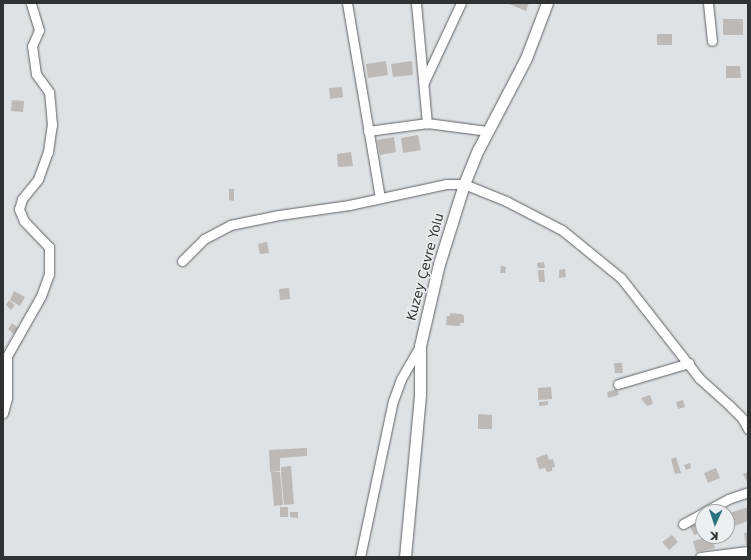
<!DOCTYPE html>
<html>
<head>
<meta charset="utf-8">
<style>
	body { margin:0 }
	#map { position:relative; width:751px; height:560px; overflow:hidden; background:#dfe2e5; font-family:"DejaVu Sans",sans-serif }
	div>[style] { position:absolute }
	.building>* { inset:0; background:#bcb9b6 }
	.roads { filter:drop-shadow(0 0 1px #5e6063) drop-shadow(0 0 1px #5e6063) }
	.minor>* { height:9px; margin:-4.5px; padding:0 4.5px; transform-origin:4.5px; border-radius:4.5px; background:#fff }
	.major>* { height:11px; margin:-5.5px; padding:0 5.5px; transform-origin:5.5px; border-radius:5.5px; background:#fff }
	span { translate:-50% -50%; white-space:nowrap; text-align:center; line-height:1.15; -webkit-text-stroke:3px #eceff2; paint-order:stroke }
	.street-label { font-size:13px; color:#303132 }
	.frame { position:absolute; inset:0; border:4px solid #303132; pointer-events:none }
	.north { position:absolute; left:695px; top:504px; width:40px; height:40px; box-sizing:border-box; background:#eceff2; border:1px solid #a1a3a5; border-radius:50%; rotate:183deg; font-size:11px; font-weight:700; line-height:16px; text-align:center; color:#303132 }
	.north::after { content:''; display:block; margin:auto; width:14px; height:18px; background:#2a727c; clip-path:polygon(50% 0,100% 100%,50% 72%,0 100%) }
</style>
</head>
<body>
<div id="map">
	<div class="building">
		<i style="clip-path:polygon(507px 3px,529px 3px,526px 11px)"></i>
		<i style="clip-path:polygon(723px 19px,743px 19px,743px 35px,723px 35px)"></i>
		<i style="clip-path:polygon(657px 34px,672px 34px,672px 45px,657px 45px)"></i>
		<i style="clip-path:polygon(386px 61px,388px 75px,368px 78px,366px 64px)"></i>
		<i style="clip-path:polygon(412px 61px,413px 75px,393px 77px,391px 64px)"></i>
		<i style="clip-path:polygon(726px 66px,740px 66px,741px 78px,726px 78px)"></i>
		<i style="clip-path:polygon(342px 87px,343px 97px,330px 99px,329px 88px)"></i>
		<i style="clip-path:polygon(12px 100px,24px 101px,23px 112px,11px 111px)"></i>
		<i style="clip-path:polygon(418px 135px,421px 150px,403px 153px,401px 138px)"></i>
		<i style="clip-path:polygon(394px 137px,396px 152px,380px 155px,377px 140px)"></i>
		<i style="clip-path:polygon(351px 152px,353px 166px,338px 167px,337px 154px)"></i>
		<i style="clip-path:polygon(229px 189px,234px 189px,234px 201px,229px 200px)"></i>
		<i style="clip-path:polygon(267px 242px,269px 253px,260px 254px,258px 244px)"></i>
		<i style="clip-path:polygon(544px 262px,545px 268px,538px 268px,537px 263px)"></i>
		<i style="clip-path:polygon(501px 266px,506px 267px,505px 273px,500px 273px)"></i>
		<i style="clip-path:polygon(565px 269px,566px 277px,559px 278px,559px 270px)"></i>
		<i style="clip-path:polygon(538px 270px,544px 270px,545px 282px,539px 282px)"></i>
		<i style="clip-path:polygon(289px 288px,290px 299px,280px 300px,279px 289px)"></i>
		<i style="clip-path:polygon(14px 291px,25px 297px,20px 306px,10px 300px)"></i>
		<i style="clip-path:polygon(9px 300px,15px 305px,11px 310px,6px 305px)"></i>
		<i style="clip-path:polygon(450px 313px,462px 314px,464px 316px,464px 323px,460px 323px,460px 326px,446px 325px,447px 316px,450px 316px)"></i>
		<i style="clip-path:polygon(12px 323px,18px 328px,14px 334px,8px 329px)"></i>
		<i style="clip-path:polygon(614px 363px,622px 363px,623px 373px,615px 373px)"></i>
		<i style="clip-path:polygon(551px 387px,552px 399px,538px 400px,538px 388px)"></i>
		<i style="clip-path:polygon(617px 389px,619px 395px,608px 398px,607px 392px)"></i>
		<i style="clip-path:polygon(650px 395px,653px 404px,647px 406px,641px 398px)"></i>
		<i style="clip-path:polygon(683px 400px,685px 407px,678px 409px,676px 402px)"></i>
		<i style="clip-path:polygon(548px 401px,548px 405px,539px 406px,539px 402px)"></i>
		<i style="clip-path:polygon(478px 414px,492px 415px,492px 429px,478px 429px)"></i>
		<i style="clip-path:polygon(307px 448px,307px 456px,280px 458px,280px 471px,270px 472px,269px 450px)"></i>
		<i style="clip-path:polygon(547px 454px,549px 460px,553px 459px,555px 467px,552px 468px,552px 471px,547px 472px,545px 468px,539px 469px,536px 458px)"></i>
		<i style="clip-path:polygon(676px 457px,681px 473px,675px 474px,671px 459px)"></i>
		<i style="clip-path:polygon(690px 463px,691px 468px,686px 470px,684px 465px)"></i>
		<i style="clip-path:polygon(291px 466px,294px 504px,284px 505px,281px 472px,283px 471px,281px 471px,281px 467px)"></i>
		<i style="clip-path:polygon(716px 468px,720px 478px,708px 483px,704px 473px)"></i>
		<i style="clip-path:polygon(271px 472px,280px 472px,283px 505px,274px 506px)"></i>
		<i style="clip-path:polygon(748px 472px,748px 484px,743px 474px)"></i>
		<i style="clip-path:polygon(280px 507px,288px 507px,288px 517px,280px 517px)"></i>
		<i style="clip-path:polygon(748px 507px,748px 521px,729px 528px,727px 514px)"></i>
		<i style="clip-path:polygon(290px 512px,298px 512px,298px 518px,290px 517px)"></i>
		<i style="clip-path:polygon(700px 520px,703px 531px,694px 535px,689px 524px)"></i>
		<i style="clip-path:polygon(748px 532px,748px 544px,746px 545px,744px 533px)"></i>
		<i style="clip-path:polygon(672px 535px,678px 542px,669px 550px,662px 542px)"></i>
		<i style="clip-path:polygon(712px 536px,715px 548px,696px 552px,693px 541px)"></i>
	</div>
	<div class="roads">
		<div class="minor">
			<i style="left:347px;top:3px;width:198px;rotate:80.4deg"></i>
			<i style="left:416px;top:3px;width:121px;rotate:84.8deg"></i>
			<i style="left:708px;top:3px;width:38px;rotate:84deg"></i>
			<i style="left:424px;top:82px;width:87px;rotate:-64.9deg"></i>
			<i style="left:368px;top:131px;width:60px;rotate:-7.7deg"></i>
			<i style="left:427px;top:123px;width:62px;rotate:7.5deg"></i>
			<i style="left:182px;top:261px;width:31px;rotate:-45deg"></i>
			<i style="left:204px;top:239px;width:30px;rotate:-28deg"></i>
			<i style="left:230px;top:225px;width:50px;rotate:-11.5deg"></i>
			<i style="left:279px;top:215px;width:71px;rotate:-8.1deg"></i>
			<i style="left:349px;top:205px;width:99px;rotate:-12.2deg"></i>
			<i style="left:446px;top:184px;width:18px"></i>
			<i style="left:464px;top:184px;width:45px;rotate:22deg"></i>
			<i style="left:506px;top:201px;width:63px;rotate:27.4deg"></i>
			<i style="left:562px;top:230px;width:76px;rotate:39.1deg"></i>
			<i style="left:621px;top:278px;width:127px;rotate:52deg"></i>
			<i style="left:699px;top:378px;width:40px;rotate:42deg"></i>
			<i style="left:729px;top:405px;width:18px;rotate:45deg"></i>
			<i style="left:742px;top:418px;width:13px;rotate:61deg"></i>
			<i style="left:618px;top:384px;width:74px;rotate:-16.5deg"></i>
			<i style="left:3px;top:413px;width:16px;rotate:-75deg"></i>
			<i style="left:7px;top:398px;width:42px;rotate:-90deg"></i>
			<i style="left:7px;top:356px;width:69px;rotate:-60.5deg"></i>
			<i style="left:41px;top:296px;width:23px;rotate:-70deg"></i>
			<i style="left:49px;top:274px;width:27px;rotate:-90deg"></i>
			<i style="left:49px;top:247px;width:36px;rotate:-134deg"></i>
			<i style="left:24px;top:221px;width:13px;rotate:-113deg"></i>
			<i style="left:19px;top:209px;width:10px;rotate:-73deg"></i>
			<i style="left:22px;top:199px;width:26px;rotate:-51deg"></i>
			<i style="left:38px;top:179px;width:29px;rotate:-70deg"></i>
			<i style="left:48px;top:152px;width:27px;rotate:-82deg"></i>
			<i style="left:52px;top:125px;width:33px;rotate:-95deg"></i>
			<i style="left:49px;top:92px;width:22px;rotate:-126deg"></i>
			<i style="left:36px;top:74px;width:28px;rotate:-98deg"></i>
			<i style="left:32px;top:46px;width:17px;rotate:-66deg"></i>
			<i style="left:39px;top:30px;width:28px;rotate:-107deg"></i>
			<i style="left:704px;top:512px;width:27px;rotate:-28deg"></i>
			<i style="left:728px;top:499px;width:21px;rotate:-19deg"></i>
			<i style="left:683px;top:524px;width:23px;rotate:-29deg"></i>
			<i style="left:360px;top:557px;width:159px;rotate:-78.1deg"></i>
			<i style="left:393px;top:401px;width:23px;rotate:-70deg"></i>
			<i style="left:401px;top:379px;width:38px;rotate:-60deg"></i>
			<i style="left:700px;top:557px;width:48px;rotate:-7.1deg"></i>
		</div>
		<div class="major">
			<i style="left:405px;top:557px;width:163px;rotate:-84.7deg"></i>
			<i style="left:420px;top:395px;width:49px;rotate:-90deg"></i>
			<i style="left:420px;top:346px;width:84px;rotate:-77deg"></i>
			<i style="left:439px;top:264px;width:84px;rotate:-72.6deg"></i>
			<i style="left:464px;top:184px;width:37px;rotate:-68deg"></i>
			<i style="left:478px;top:150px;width:104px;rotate:-62.4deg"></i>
			<i style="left:526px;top:58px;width:59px;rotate:-69.1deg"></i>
		</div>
	</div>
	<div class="street-label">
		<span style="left:426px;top:267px;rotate:-75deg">Kuzey Çevre Yolu</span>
	</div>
	<div class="frame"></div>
	<div class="north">K</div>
</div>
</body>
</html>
